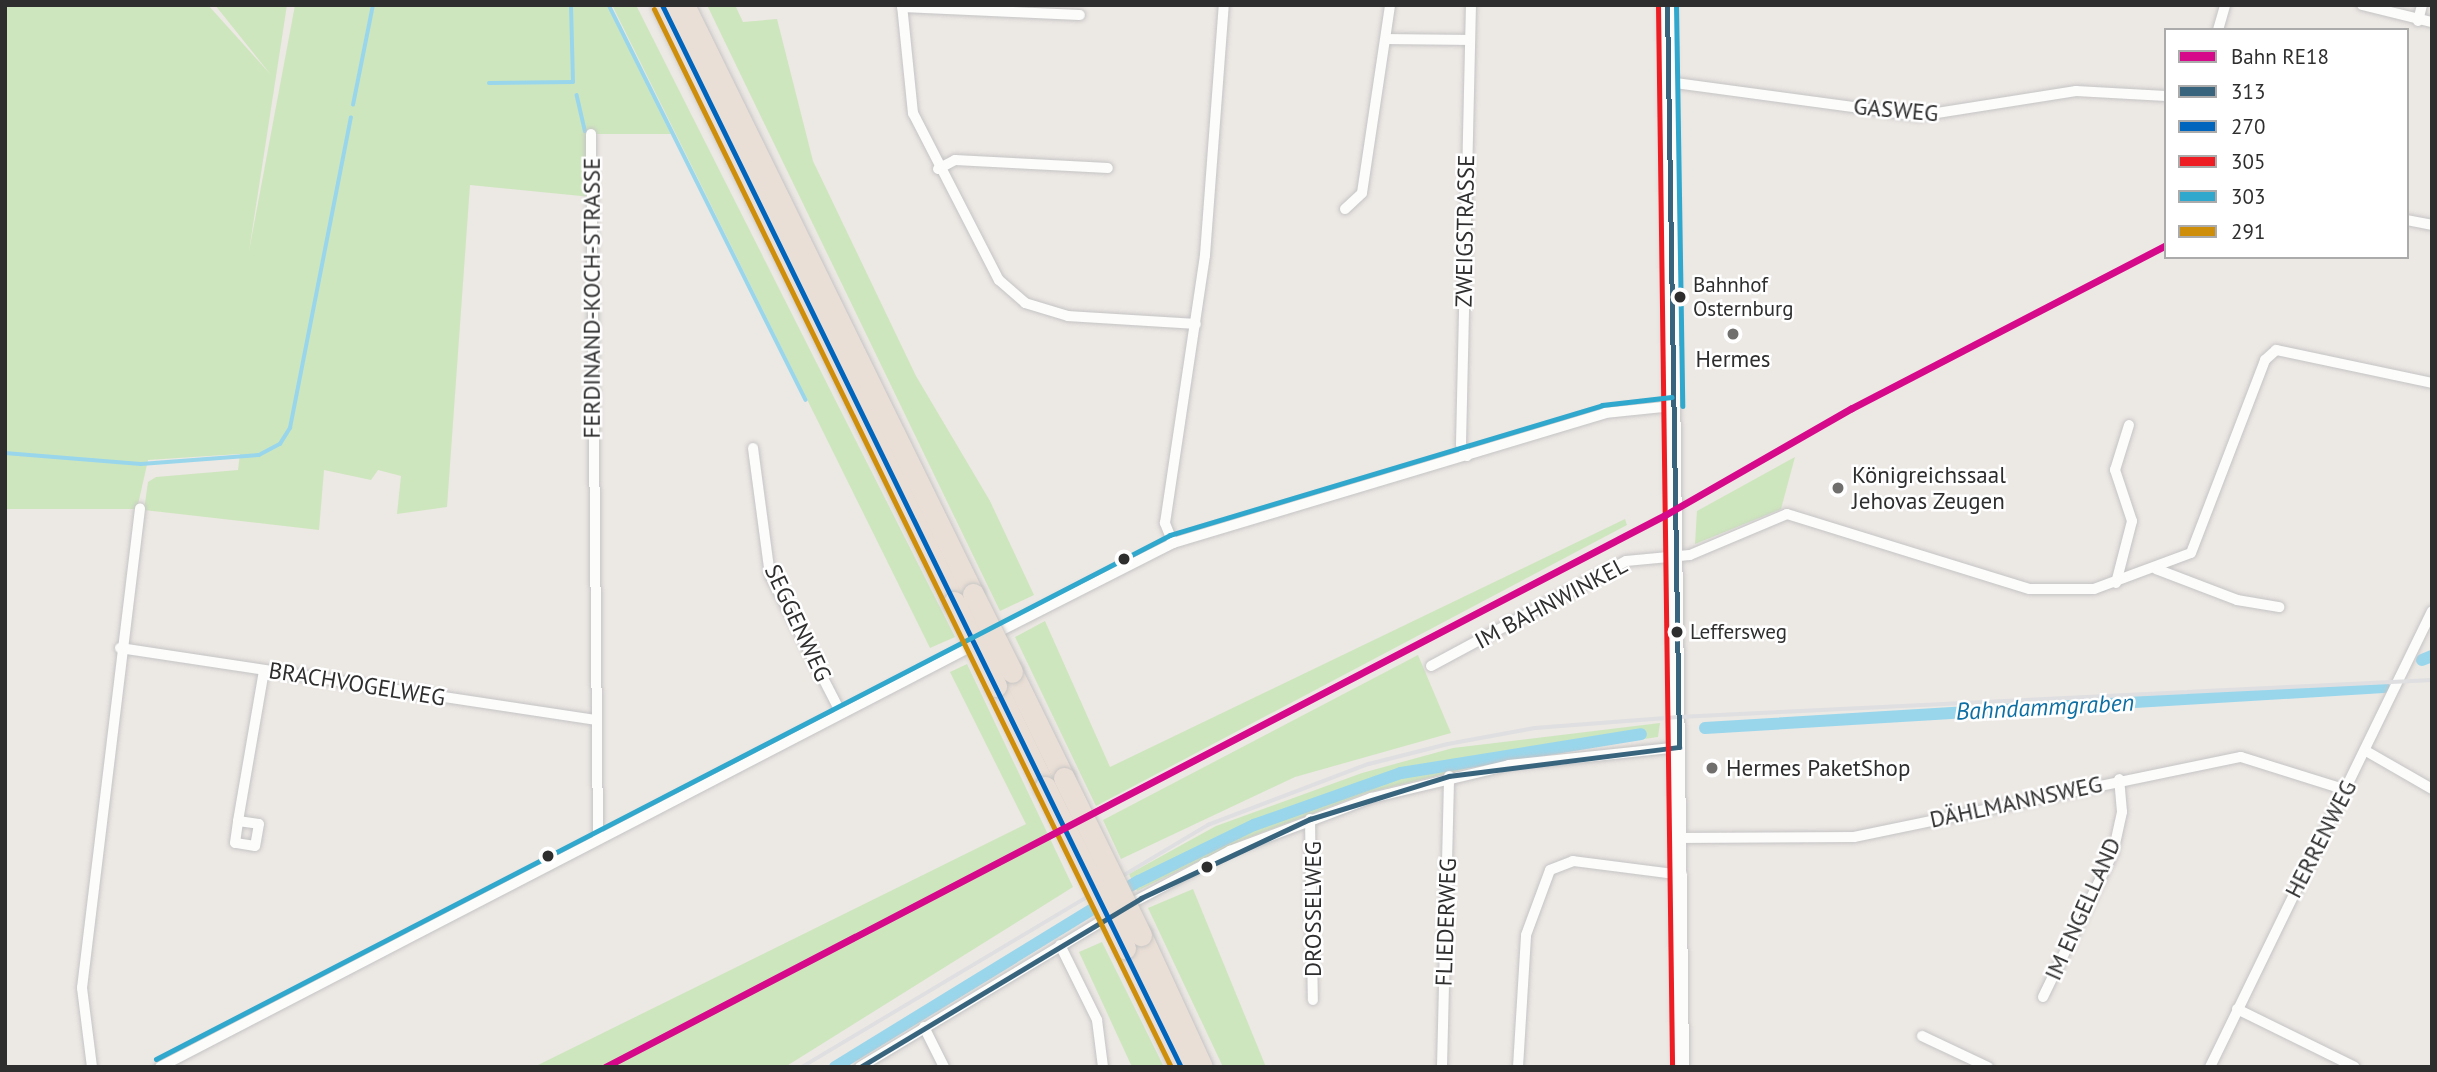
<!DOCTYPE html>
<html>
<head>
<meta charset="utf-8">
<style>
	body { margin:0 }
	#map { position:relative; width:2437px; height:1072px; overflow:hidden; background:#ece8e4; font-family:"PT Sans",sans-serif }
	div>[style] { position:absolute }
	.green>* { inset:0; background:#cee6be }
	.stream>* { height:3.5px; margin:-1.75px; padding:0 1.75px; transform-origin:1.75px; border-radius:1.75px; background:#99d6ec }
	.canal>* { height:12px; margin:-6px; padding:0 6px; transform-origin:6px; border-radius:6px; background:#99d6ec }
	.roads { filter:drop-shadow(0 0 2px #c5c4c5) drop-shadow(0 0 2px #c5c4c5) }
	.street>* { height:10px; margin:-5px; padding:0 5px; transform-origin:5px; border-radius:5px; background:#fcfcfb }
	.secondary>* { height:16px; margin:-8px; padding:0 8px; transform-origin:8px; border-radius:8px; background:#fcfcfb }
	.highway>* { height:21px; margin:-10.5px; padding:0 10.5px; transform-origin:10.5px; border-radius:10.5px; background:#eadfd6 }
	.rail>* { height:3.5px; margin:-1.75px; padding:0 1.75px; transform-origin:1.75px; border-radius:1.75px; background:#dfdfe1 }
	.bridges { filter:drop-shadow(0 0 2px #c6c5c4) drop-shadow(0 0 2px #c6c5c4) }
	.highway-bridge>* { height:21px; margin:-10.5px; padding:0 10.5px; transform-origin:10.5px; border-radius:10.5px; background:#eadfd6 }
	.bus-1>* { height:5px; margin:-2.5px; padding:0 2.5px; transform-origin:2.5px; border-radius:2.5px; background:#38647d }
	.bus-2>* { height:5px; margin:-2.5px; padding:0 2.5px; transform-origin:2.5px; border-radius:2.5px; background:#0065bd }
	.bus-3>* { height:5px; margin:-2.5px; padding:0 2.5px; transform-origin:2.5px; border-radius:2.5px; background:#ee1d23 }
	.bus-4>* { height:5px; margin:-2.5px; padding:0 2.5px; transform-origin:2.5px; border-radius:2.5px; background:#30a7cc }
	.bus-5>* { height:5px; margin:-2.5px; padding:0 2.5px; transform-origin:2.5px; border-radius:2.5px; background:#cf8e09 }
	.rail-1>* { height:7px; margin:-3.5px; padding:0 3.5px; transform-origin:3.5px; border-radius:3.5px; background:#d7098b }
	.dots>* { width:19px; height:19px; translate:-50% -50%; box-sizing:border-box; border:4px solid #fff; border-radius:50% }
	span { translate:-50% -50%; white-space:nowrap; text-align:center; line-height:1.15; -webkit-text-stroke:5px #fff; paint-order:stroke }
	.bus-label { font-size:21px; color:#2e2e2e }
	.left { translate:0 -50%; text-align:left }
	.street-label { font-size:23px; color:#2e2e2e }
	.poi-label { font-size:23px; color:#2e2e2e }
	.water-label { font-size:24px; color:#0d6fa3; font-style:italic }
	.frame { position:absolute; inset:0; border:7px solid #2e2e2e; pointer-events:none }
	.legend { position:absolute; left:2164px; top:28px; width:245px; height:231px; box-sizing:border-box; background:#fff; border:2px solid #ababab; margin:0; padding:9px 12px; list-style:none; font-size:21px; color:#2e2e2e }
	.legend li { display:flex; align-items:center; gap:14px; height:35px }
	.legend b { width:35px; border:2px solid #ababab }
</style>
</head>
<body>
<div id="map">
	<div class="green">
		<i style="clip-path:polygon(5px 5px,208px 5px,271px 75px,215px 5px,287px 5px,249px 251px,295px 5px,607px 5px,671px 134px,591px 134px,591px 197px,470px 185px,447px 507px,397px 514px,401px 476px,378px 470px,371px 480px,324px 470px,319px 530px,144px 510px,148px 482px,156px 477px,238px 470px,240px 454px,148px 460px,137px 509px,5px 509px)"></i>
		<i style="clip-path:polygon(612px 5px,636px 5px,955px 637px,930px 648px)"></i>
		<i style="clip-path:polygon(707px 5px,735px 5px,743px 22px,777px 19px,813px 161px,916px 376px,990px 501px,1034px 595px,1000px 611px)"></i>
		<i style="clip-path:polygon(1795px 457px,1781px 509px,1695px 544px,1697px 511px)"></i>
		<i style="clip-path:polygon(1625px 519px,1627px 525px,1096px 806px,1015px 637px,1045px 621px,1110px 767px)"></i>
		<i style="clip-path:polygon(1418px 655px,1451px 733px,1295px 777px,1121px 859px,1103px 820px)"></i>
		<i style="clip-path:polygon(967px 664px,1073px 887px,785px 1067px,534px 1067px,1026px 824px,950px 672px)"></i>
		<i style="clip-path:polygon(1660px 723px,1658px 737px,1505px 759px,1366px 793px,1242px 840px,1137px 891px,1129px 874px,1216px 826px,1362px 773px,1453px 748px)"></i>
		<i style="clip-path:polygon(1193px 889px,1266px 1067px,1223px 1067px,1148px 908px)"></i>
		<i style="clip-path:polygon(1102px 942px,1164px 1067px,1132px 1067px,1079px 952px)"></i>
	</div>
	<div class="stream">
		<i style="left:609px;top:5px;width:441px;rotate:63.5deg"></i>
		<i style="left:489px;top:83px;width:84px;rotate:-0.7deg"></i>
		<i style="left:573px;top:82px;width:77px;rotate:-91.5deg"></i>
		<i style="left:577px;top:95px;width:37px;rotate:77deg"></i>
		<i style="left:353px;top:105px;width:102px;rotate:-78.7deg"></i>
		<i style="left:5px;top:453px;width:136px;rotate:4.6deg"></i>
		<i style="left:141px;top:464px;width:118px;rotate:-4.4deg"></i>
		<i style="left:259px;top:455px;width:24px;rotate:-28deg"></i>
		<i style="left:280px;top:444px;width:19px;rotate:-58deg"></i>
		<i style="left:290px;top:428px;width:316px;rotate:-78.9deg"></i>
	</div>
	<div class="canal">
		<i style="left:2422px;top:660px;width:11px;rotate:-22deg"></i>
		<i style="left:1705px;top:728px;width:680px;rotate:-3.46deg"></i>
		<i style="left:835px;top:1067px;width:356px;rotate:-31.5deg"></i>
		<i style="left:1139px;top:881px;width:128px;rotate:-26deg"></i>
		<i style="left:1254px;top:825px;width:156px;rotate:-19.5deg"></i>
		<i style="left:1401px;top:773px;width:243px;rotate:-9.2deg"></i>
	</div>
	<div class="roads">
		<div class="street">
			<i style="left:902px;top:5px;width:109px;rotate:84.2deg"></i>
			<i style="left:913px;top:113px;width:188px;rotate:62.8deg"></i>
			<i style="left:999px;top:280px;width:35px;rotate:41deg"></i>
			<i style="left:1025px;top:303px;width:45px;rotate:16.8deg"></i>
			<i style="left:1068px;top:316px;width:128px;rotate:3.6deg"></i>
			<i style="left:2362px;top:5px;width:72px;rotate:13.7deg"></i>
			<i style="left:902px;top:7px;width:178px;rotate:2.6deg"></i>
			<i style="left:2418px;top:21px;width:16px;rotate:-76deg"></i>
			<i style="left:2218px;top:30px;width:26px;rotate:-74deg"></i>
			<i style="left:1388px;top:39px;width:81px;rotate:0.7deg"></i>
			<i style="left:1668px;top:82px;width:252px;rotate:7.7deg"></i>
			<i style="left:1918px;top:116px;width:160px;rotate:-9deg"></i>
			<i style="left:2076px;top:91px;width:90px;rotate:3.2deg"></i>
			<i style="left:591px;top:134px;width:705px;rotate:89.43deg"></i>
			<i style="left:938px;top:169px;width:19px;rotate:-28deg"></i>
			<i style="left:955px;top:160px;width:153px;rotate:3deg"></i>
			<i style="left:1345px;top:209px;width:23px;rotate:-43deg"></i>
			<i style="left:1362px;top:193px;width:190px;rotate:-81.5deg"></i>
			<i style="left:2407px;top:220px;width:25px;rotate:11deg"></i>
			<i style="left:753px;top:448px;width:128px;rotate:82.4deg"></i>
			<i style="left:770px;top:575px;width:155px;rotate:62.8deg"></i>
			<i style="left:1467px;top:456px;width:13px;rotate:-117deg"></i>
			<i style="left:1461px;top:444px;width:439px;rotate:-88.7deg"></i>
			<i style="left:1173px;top:543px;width:22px;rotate:-112deg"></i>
			<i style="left:1165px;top:523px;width:271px;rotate:-81.5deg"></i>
			<i style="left:1205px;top:255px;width:251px;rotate:-85.7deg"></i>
			<i style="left:2156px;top:569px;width:87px;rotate:20.9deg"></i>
			<i style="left:2237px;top:600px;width:43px;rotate:9.5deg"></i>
			<i style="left:2116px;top:583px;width:64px;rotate:-75.5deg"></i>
			<i style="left:2132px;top:521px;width:54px;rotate:-108.4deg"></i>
			<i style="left:2115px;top:470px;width:47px;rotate:-72.7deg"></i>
			<i style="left:992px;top:635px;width:203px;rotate:-26.9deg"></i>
			<i style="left:1173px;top:543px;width:451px;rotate:-16.7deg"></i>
			<i style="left:1605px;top:413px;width:68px;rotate:-5.9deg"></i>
			<i style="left:120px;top:648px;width:479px;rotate:8.6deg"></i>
			<i style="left:1431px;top:666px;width:221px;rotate:-28.3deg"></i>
			<i style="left:1626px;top:561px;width:64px;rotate:-5.4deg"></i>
			<i style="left:1690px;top:555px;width:105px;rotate:-22.9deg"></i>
			<i style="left:1787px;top:514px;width:254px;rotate:17.2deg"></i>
			<i style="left:2030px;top:589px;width:64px"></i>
			<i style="left:2094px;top:589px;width:103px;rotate:-20.4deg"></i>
			<i style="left:2191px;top:553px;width:207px;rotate:-69deg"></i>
			<i style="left:2265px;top:360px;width:15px;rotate:-42deg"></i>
			<i style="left:2276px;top:350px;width:159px;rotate:11.9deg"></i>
			<i style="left:2366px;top:751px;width:76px;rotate:29.9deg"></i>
			<i style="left:1310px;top:819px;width:181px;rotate:89.1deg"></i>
			<i style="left:238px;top:821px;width:21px;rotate:8deg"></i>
			<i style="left:259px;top:824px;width:22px;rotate:100deg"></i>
			<i style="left:255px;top:846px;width:20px;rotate:-171deg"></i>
			<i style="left:235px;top:843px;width:22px;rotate:-82deg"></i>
			<i style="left:238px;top:821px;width:153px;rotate:-80.2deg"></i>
			<i style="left:1681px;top:838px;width:173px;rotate:-0.3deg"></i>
			<i style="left:1854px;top:837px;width:395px;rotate:-11.7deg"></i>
			<i style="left:2241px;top:757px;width:110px;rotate:17.4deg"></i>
			<i style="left:1126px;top:906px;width:118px;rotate:-27.9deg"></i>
			<i style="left:1230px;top:851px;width:151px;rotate:-20.6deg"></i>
			<i style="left:1371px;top:798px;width:142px;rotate:-13.4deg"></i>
			<i style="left:1509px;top:765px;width:171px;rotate:-6deg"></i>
			<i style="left:1060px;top:945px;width:84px;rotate:63.7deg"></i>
			<i style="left:1097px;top:1020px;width:47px;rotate:82.7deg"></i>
			<i style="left:2043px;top:997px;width:160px;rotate:-64.1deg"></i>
			<i style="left:2113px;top:853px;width:42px;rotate:-77.6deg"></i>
			<i style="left:2122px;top:812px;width:33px;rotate:-95deg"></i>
			<i style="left:2237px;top:1009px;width:131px;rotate:26.2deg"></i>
			<i style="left:924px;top:1027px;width:45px;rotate:63.4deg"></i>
			<i style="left:1922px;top:1036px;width:73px;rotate:25.2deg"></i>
			<i style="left:92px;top:1067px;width:80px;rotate:-97.2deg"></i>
			<i style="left:82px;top:988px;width:483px;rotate:-83.1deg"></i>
			<i style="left:160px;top:1067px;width:921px;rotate:-27.4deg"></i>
			<i style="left:860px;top:1067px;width:294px;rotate:-31.1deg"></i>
			<i style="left:1442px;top:1067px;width:291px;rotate:-88.6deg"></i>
			<i style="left:1518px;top:1067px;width:132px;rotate:-86.5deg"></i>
			<i style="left:1526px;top:935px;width:69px;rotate:-69.7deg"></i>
			<i style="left:1550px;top:870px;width:25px;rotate:-21deg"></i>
			<i style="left:1573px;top:861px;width:110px;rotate:7.3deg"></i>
			<i style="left:2210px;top:1067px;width:507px;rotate:-64.04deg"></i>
		</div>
		<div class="secondary">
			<i style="left:1667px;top:5px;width:1062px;rotate:89.24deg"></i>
		</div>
		<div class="highway">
			<i style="left:662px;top:5px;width:665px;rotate:63.94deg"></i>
			<i style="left:684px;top:5px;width:656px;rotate:63.86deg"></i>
			<i style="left:1012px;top:672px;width:118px;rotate:63.9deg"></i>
			<i style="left:996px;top:686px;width:112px;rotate:64.1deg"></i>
			<i style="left:1141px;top:935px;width:145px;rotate:65.2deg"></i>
			<i style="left:1125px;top:948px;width:132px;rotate:64.8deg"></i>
		</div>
	</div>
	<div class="rail">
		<i style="left:802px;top:1067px;width:473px;rotate:-30.8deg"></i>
		<i style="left:1208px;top:825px;width:172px;rotate:-20.8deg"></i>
		<i style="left:1369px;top:764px;width:81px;rotate:-14.2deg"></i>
		<i style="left:1448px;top:744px;width:88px;rotate:-10.4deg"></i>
		<i style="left:1535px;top:728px;width:144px;rotate:-4.4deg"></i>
		<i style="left:1679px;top:717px;width:754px;rotate:-2.81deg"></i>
	</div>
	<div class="bridges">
		<div class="highway-bridge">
			<i style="left:973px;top:594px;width:87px;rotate:63.4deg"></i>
			<i style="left:954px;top:602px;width:94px;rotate:63.4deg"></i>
			<i style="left:1064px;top:778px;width:175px;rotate:63.9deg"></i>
			<i style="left:1045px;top:787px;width:180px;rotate:63.6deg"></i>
		</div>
	</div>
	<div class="bus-1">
		<i style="left:1667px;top:5px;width:742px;rotate:89.07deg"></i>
		<i style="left:860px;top:1067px;width:328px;rotate:-31deg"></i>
		<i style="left:1141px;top:898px;width:187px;rotate:-25.1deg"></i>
		<i style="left:1310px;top:819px;width:145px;rotate:-17.2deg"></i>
		<i style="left:1449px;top:776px;width:232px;rotate:-7.2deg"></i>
	</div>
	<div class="bus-2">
		<i style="left:662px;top:5px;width:1182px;rotate:63.96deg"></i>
	</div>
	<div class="bus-3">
		<i style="left:1658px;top:5px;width:1062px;rotate:89.24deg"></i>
	</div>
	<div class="bus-4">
		<i style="left:1676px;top:5px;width:401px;rotate:89.1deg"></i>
		<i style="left:156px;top:1059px;width:1141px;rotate:-27.33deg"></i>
		<i style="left:1170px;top:535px;width:451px;rotate:-16.7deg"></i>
		<i style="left:1602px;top:405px;width:70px;rotate:-6.5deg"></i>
	</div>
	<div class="bus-5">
		<i style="left:654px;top:9px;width:1178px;rotate:63.96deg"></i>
	</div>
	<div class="rail-1">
		<i style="left:605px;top:1067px;width:1195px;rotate:-27.51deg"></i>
		<i style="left:1665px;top:515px;width:215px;rotate:-29.8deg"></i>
		<i style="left:1852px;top:408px;width:354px;rotate:-27.4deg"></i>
	</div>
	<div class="dots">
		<i style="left:1680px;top:297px;background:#2e2e2e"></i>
		<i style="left:1733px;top:334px;background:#706f6e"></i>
		<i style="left:1838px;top:488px;background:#706f6e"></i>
		<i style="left:1124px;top:559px;background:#2e2e2e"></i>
		<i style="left:1677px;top:632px;background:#2e2e2e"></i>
		<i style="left:1712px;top:768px;background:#706f6e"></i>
		<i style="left:548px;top:856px;background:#2e2e2e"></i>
		<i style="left:1207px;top:867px;background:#2e2e2e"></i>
	</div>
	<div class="bus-label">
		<span class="left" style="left:1693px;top:297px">Bahnhof<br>Osternburg</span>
		<span class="left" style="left:1690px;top:632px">Leffersweg</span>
	</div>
	<div class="street-label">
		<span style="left:1896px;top:110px;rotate:5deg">GASWEG</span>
		<span style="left:1465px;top:231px;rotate:-89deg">ZWEIGSTRASSE</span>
		<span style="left:592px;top:298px;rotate:-90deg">FERDINAND-KOCH-STRASSE</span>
		<span style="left:1551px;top:603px;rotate:-28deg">IM BAHNWINKEL</span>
		<span style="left:798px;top:623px;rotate:65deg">SEGGENWEG</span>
		<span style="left:357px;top:684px;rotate:9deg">BRACHVOGELWEG</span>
		<span style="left:2016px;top:802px;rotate:-12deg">DÄHLMANNSWEG</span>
		<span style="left:2321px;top:839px;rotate:-63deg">HERRENWEG</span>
		<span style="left:1313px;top:909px;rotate:-90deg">DROSSELWEG</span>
		<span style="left:2083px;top:909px;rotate:-66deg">IM ENGELLAND</span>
		<span style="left:1446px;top:922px;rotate:-88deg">FLIEDERWEG</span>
	</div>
	<div class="poi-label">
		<span style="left:1733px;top:359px">Hermes</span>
		<span class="left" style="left:1852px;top:488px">Königreichssaal<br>Jehovas Zeugen</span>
		<span class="left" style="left:1726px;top:768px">Hermes PaketShop</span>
	</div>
	<div class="water-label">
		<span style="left:2045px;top:707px;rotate:-3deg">Bahndammgraben</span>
	</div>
	<div class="frame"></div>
	<ul class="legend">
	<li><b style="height:9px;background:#d7098b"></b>Bahn RE18</li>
	<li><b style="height:9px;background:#38647d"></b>313</li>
	<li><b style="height:9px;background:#0065bd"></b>270</li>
	<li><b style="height:9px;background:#ee1d23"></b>305</li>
	<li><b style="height:9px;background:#30a7cc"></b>303</li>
	<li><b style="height:9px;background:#cf8e09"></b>291</li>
	</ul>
</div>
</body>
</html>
